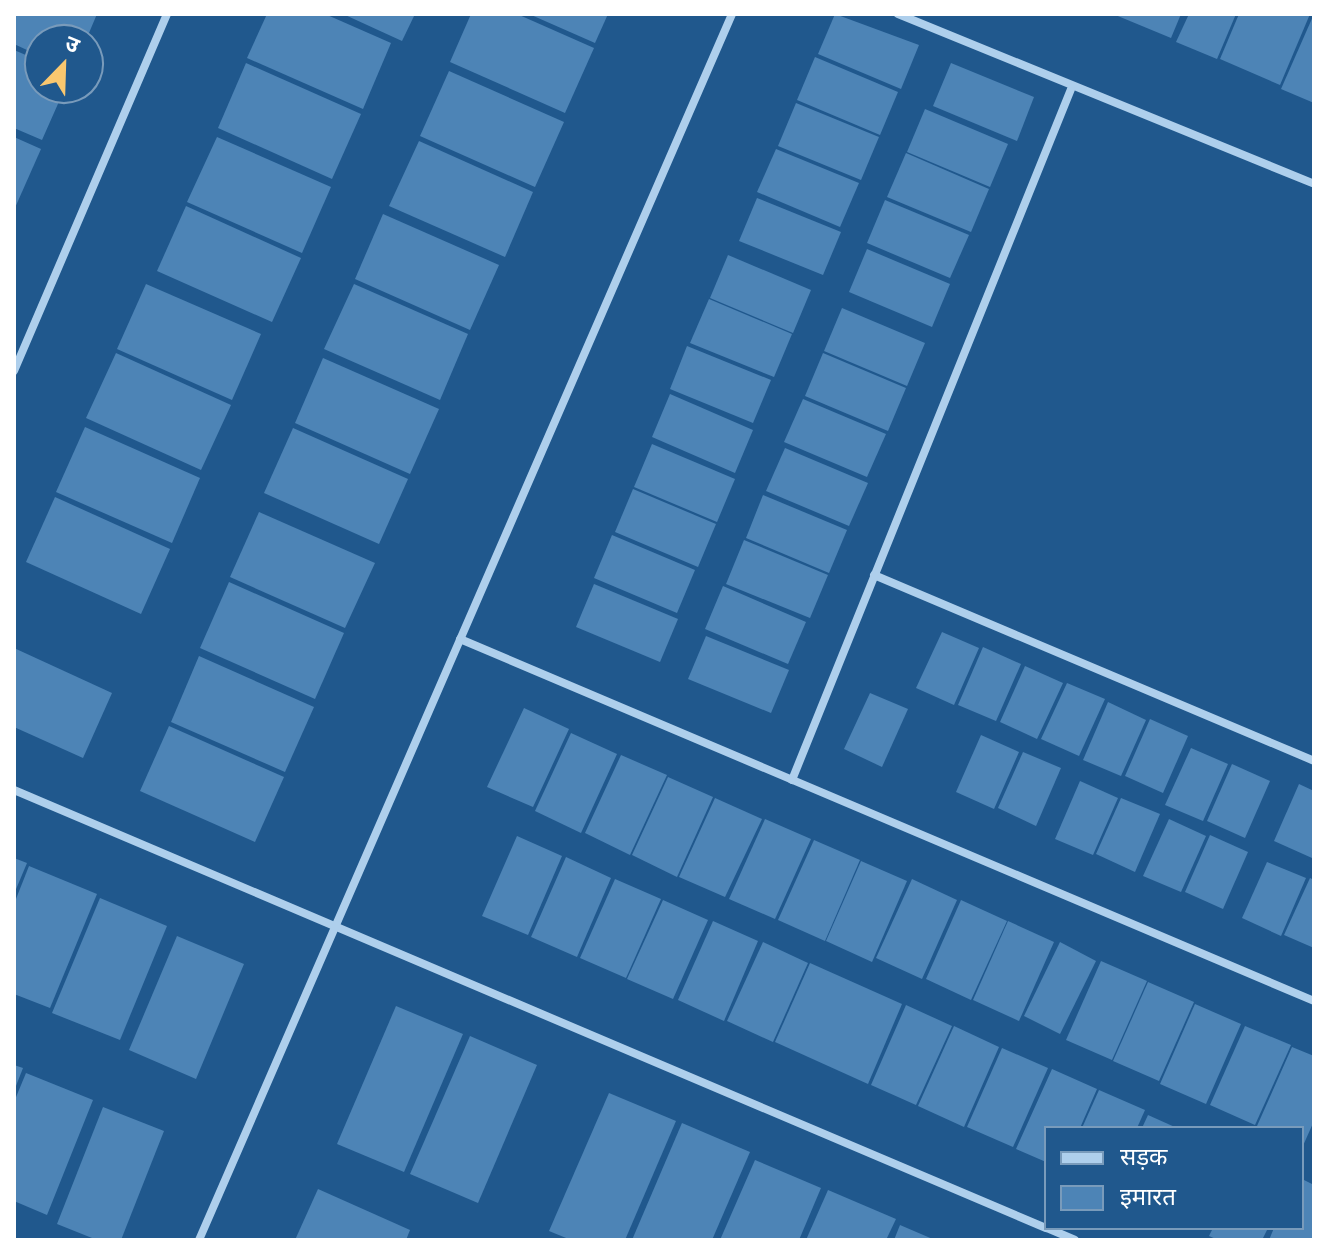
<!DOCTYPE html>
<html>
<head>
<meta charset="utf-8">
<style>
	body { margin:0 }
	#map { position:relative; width:1328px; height:1254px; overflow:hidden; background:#20588d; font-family:"PT Sans Narrow","Noto Sans Devanagari",sans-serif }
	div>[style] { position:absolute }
	.building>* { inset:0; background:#4d84b6 }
	.minor>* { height:8px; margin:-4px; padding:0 4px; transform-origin:4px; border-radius:4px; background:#aecfec }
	span { translate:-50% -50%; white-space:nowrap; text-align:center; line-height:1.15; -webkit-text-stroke:7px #20588d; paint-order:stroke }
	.frame { position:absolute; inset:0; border:16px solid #fff; pointer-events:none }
	.legend { position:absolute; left:1044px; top:1126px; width:260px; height:104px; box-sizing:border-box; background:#20588d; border:2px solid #799bbb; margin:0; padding:10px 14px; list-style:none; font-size:24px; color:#fff }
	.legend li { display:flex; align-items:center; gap:16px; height:40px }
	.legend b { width:40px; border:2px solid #799bbb }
	.north { position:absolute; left:24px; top:24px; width:80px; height:80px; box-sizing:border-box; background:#20588d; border:2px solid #799bbb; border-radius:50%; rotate:23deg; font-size:22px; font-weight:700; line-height:32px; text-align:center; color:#fff }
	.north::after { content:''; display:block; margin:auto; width:28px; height:36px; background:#f9c76f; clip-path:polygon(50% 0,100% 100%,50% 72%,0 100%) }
</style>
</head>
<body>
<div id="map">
	<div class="building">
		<i style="clip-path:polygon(14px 14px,97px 14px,86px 40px,40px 40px,40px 56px,14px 44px)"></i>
		<i style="clip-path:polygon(267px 14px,325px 14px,391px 43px,363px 109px,247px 58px)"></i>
		<i style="clip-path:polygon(343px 14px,415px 14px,402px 41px)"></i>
		<i style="clip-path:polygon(471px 14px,517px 14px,594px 48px,565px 113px,450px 62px)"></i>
		<i style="clip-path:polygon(529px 14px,608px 14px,595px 43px)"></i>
		<i style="clip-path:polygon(835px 14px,919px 45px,901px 89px,818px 54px)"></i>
		<i style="clip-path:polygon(1113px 14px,1181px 14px,1171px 38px)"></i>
		<i style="clip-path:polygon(1189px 14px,1236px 14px,1217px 59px,1176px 42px)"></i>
		<i style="clip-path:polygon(1239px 14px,1310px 14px,1280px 85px,1220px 59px)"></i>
		<i style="clip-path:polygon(1314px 14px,1314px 103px,1281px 89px)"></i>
		<i style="clip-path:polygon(14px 50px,40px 61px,40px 88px,65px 88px,42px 140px,14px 128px)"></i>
		<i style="clip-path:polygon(815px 57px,898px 92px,880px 135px,797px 100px)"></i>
		<i style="clip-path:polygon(246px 63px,361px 114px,332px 179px,218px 128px)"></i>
		<i style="clip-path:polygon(951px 63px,1034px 97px,1017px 141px,933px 106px)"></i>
		<i style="clip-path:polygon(449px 71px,564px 122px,535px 187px,420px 136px)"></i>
		<i style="clip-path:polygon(796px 103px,879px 137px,861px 180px,778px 146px)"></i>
		<i style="clip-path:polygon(925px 109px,1008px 144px,990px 187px,907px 152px)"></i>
		<i style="clip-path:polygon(14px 137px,41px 149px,14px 210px)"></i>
		<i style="clip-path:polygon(217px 137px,331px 187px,302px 253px,187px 202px)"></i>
		<i style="clip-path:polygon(419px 141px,533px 192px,505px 257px,389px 206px)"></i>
		<i style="clip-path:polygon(776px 149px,859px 183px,840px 227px,757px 192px)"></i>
		<i style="clip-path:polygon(906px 153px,989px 189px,971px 232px,887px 197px)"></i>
		<i style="clip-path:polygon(757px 198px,841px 232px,823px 275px,739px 241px)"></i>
		<i style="clip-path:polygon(885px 200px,969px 235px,950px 278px,867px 243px)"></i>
		<i style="clip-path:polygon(186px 206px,301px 258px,272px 322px,157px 271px)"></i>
		<i style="clip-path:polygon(383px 214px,499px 265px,470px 330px,355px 279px)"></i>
		<i style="clip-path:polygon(867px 249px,950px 284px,932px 327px,849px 292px)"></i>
		<i style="clip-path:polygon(728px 255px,811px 290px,793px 333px,710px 298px)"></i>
		<i style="clip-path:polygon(146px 284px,261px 334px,232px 400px,117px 349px)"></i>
		<i style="clip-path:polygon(354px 284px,468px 334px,440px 400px,324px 349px)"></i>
		<i style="clip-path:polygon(709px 299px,792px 334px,774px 377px,690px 343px)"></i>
		<i style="clip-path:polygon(842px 308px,925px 343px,907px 386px,824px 351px)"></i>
		<i style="clip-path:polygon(687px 346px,771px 380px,753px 423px,670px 389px)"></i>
		<i style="clip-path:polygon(116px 353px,231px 405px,201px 470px,86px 418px)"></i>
		<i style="clip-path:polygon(823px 353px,906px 388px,888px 431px,805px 396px)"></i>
		<i style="clip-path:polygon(323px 358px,439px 409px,410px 474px,295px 423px)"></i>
		<i style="clip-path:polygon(670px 394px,753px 430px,735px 473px,652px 437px)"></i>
		<i style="clip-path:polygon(803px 399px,886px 434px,867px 477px,784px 442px)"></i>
		<i style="clip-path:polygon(85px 427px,200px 478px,172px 543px,56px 492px)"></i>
		<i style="clip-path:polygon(293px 428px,408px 479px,379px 544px,264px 493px)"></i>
		<i style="clip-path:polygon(652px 444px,735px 479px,717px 522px,634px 487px)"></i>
		<i style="clip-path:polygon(785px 448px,868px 483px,849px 526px,766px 491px)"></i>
		<i style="clip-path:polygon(633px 489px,716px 524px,698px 567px,615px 532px)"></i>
		<i style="clip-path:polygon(763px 495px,847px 530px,829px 573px,746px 538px)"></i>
		<i style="clip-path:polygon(55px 497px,170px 549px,141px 614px,26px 562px)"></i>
		<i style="clip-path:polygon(259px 512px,375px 563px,345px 628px,230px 577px)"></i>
		<i style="clip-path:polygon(612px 535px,695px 570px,677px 613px,594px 578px)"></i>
		<i style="clip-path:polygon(744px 540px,828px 575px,810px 618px,726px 584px)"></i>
		<i style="clip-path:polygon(229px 582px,344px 633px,315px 699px,200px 648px)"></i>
		<i style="clip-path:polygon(594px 584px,678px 619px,660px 662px,576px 627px)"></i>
		<i style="clip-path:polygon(723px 586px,806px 622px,788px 664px,705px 629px)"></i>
		<i style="clip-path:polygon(942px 632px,979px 648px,954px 705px,916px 688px)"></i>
		<i style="clip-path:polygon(706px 636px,789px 670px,771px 713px,688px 679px)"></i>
		<i style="clip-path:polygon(983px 647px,1021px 664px,996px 721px,958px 705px)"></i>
		<i style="clip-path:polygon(14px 648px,112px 693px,83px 758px,14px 727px)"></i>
		<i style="clip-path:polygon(199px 656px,314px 707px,285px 772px,171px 722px)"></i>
		<i style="clip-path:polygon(1025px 666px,1063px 683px,1037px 739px,1000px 722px)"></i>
		<i style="clip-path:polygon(1067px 683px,1105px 699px,1079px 756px,1041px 739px)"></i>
		<i style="clip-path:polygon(870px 693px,908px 709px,882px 767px,844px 749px)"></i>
		<i style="clip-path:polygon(1108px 702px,1146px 720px,1121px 776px,1083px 760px)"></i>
		<i style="clip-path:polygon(524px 708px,569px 729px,533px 807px,487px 787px)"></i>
		<i style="clip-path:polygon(1150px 719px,1188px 736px,1163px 793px,1125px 776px)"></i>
		<i style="clip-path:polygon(169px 726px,284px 777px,255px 842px,140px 791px)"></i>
		<i style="clip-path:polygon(571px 733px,617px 754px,581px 833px,535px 811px)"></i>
		<i style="clip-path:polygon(981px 735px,1019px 752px,994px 809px,956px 792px)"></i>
		<i style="clip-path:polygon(1191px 748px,1228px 764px,1203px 821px,1165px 805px)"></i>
		<i style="clip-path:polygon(1023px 752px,1061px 768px,1036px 826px,998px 808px)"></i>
		<i style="clip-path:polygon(621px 755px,667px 775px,630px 855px,585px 833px)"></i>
		<i style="clip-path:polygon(1232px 764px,1270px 781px,1245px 838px,1207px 821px)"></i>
		<i style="clip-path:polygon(668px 777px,713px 797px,677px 877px,632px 855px)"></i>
		<i style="clip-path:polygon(1080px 781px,1118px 798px,1093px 855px,1055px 839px)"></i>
		<i style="clip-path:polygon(1299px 784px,1314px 791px,1312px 858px,1274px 841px)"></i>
		<i style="clip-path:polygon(715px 798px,762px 819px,725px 897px,679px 877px)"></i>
		<i style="clip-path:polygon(1121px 798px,1160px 814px,1135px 872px,1096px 854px)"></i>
		<i style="clip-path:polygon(765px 819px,811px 839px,775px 919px,729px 899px)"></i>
		<i style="clip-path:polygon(1169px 819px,1206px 836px,1181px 892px,1143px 876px)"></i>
		<i style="clip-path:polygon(1210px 835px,1248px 852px,1223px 909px,1185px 892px)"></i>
		<i style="clip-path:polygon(517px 836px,562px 856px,528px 935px,482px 916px)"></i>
		<i style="clip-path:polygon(814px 840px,860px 860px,825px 941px,778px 920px)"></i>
		<i style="clip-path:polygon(566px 857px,611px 878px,577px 957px,531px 937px)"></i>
		<i style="clip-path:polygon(14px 858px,27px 863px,14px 894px)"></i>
		<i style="clip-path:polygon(861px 861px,907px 881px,872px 962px,826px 941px)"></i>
		<i style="clip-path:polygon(1267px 862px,1306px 878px,1281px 936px,1242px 918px)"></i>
		<i style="clip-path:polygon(29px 866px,97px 894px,50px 1008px,14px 994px,14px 904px)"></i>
		<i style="clip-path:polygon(1310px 878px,1314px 880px,1314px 948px,1284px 935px)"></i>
		<i style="clip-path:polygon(615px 879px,661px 899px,626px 978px,580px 958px)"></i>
		<i style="clip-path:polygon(912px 879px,957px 900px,922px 979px,876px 958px)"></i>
		<i style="clip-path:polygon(100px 898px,167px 926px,120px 1040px,52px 1013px)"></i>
		<i style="clip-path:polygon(663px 900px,708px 920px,673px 999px,627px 979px)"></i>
		<i style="clip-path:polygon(961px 900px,1007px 921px,971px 1000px,926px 979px)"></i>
		<i style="clip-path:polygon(713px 921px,758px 941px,724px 1021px,678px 1000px)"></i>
		<i style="clip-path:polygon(1008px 921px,1054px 942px,1019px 1021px,973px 1000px)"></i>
		<i style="clip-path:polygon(177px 936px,244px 964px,196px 1079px,129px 1050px)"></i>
		<i style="clip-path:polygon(763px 942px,808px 963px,773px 1042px,727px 1021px)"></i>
		<i style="clip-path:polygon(1060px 942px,1096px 961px,1060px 1034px,1024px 1016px)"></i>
		<i style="clip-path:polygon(1101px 961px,1147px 981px,1112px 1060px,1066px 1040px)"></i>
		<i style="clip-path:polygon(810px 963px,902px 1004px,868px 1084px,775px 1042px)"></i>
		<i style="clip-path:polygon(1148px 982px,1194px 1002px,1159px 1081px,1113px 1061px)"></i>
		<i style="clip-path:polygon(1195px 1004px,1241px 1024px,1206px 1104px,1160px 1084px)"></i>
		<i style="clip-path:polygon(906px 1005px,952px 1026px,916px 1105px,871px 1085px)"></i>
		<i style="clip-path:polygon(396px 1006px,463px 1034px,404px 1172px,337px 1144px)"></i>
		<i style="clip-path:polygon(954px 1026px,999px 1047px,964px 1127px,918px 1106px)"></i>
		<i style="clip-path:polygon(1245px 1026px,1291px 1045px,1255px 1125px,1210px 1105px)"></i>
		<i style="clip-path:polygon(470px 1036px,537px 1065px,478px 1203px,410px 1174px)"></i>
		<i style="clip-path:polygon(1292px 1047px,1314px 1056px,1314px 1121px,1302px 1148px,1302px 1128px,1257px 1126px)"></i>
		<i style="clip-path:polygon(1002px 1048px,1048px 1068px,1013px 1147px,967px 1127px)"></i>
		<i style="clip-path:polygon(14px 1065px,23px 1068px,14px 1091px)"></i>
		<i style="clip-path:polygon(1052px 1069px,1097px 1089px,1080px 1128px,1046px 1128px,1046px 1162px,1016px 1149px)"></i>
		<i style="clip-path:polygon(26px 1073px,93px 1100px,47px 1215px,14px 1201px,14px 1102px)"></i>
		<i style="clip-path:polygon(1099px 1090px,1145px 1110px,1137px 1128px,1082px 1128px)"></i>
		<i style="clip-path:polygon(609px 1093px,676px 1121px,625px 1240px,571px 1240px,549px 1231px)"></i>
		<i style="clip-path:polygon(103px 1107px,164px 1131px,121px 1240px,97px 1240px,57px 1224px)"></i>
		<i style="clip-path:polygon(1148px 1115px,1177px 1128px,1142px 1128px)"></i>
		<i style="clip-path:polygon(682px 1123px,750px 1152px,712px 1240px,632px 1240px)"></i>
		<i style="clip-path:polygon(755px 1160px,821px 1188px,799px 1240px,720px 1240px)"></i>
		<i style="clip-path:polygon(1302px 1179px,1314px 1185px,1314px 1240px,1269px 1240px,1274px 1228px,1302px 1228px)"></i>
		<i style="clip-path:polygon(318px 1189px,410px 1230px,406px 1240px,295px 1240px)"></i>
		<i style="clip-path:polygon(828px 1190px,896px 1219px,886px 1240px,806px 1240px)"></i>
		<i style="clip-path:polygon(900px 1225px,935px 1240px,894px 1240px)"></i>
		<i style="clip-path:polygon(1213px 1228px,1268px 1228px,1262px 1240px,1218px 1240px,1209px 1236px)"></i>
	</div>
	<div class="minor">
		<i style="left:898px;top:14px;width:449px;rotate:22.2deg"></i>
		<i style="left:14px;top:371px;width:388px;rotate:-66.8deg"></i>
		<i style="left:874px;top:575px;width:478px;rotate:22.9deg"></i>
		<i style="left:460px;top:639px;width:928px;rotate:22.97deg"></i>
		<i style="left:792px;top:780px;width:745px;rotate:-68.01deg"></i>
		<i style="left:14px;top:790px;width:1121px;rotate:23deg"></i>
		<i style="left:1047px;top:1228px;width:30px;rotate:23deg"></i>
		<i style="left:199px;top:1240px;width:1337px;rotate:-66.5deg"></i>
	</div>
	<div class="frame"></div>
	<ul class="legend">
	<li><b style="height:10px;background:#aecfec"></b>सड़क</li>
	<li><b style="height:22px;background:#4d84b6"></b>इमारत</li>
	</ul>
	<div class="north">उ</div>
</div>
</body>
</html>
